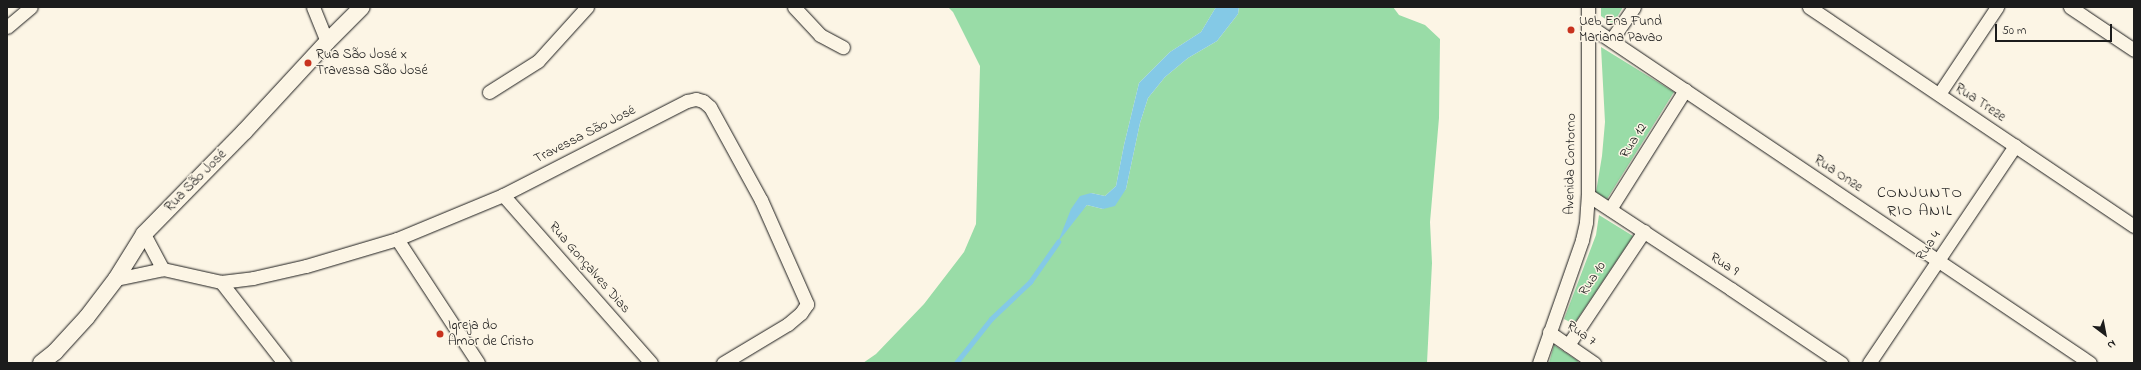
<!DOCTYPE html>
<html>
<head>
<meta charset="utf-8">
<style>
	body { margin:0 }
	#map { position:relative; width:2141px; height:370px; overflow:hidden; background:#fcf5e5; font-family:"Indie Flower",sans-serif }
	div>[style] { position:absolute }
	.green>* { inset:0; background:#99dca7 }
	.water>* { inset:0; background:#84c9e6 }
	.stream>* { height:4.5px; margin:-2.25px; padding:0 2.25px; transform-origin:2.25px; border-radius:2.25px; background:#84c9e6 }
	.roads { filter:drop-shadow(0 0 1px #1c1c1c) drop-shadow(0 0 1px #1c1c1c) }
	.minor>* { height:13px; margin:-6.5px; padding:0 6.5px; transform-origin:6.5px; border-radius:6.5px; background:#fcf5e5 }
	.tertiary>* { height:16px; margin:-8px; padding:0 8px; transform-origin:8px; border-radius:8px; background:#fcf5e5 }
	.dots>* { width:11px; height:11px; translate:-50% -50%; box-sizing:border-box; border:2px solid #fcf5e5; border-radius:50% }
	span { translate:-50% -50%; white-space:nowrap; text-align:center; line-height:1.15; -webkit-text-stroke:3px #fcf5e5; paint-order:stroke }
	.poi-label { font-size:14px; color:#1c1c1c }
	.left { translate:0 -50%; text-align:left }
	.street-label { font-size:14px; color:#1c1c1c }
	.quarter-label { font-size:16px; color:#1c1c1c; letter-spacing:1px }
	.frame { position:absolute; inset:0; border:8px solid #1c1c1c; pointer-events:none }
	.north { position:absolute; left:2085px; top:314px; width:40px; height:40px; -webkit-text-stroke:3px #fcf5e5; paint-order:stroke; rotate:148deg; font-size:11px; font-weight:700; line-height:16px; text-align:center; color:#1c1c1c }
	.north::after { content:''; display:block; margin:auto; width:14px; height:18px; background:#1c1c1c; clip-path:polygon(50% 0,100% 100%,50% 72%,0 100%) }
	.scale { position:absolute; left:1995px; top:24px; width:117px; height:18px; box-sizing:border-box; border:2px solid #1c1c1c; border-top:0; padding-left:5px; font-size:12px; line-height:14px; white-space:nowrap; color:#1c1c1c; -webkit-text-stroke:3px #fcf5e5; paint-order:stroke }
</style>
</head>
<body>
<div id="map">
	<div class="green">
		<i style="clip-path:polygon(948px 7px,1216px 7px,1201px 32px,1170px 52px,1139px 83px,1124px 145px,1116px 186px,1105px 196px,1091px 193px,1078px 214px,1087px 205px,1103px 209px,1126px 189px,1140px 123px,1148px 98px,1165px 77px,1188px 58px,1217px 41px,1238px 14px,1239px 7px,1393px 7px,1399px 15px,1425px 25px,1440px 39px,1439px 118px,1430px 222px,1432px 263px,1427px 363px,863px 363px,876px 354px,924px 304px,964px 252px,976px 224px,980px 66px,953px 12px)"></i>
		<i style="clip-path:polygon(1601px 7px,1623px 7px,1613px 24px,1601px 16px)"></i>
		<i style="clip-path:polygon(1601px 47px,1674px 92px,1607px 199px,1596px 192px,1602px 156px,1605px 122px)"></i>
		<i style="clip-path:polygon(1599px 215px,1633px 236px,1574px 324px,1564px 319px,1596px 235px)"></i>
		<i style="clip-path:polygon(1554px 345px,1578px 361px,1577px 363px,1549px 363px)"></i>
	</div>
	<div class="water">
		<i style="clip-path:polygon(1216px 7px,1239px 7px,1238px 14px,1217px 41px,1188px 58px,1165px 77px,1148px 98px,1140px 123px,1126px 189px,1115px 206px,1103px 209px,1087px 205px,1058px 242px,1071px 209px,1080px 196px,1091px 193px,1105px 196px,1116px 186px,1124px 145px,1139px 83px,1170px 52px,1201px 32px)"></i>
	</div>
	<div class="stream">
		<i style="left:956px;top:363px;width:56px;rotate:-51.5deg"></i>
		<i style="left:991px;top:319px;width:54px;rotate:-43.5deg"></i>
		<i style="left:1030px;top:282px;width:49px;rotate:-55deg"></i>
	</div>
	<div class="roads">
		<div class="minor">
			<i style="left:313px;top:7px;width:38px;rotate:68deg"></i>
			<i style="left:794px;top:7px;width:38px;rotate:47deg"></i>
			<i style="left:820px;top:35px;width:26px;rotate:28deg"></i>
			<i style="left:1809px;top:7px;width:392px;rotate:34deg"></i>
			<i style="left:2070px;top:7px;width:77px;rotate:33.9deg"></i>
			<i style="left:1588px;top:25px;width:605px;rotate:33.95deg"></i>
			<i style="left:7px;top:27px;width:31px;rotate:-40deg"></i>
			<i style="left:1611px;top:40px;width:40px;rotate:-55.1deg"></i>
			<i style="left:489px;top:92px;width:58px;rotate:-32.3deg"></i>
			<i style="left:538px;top:61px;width:73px;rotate:-47.8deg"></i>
			<i style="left:1939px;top:94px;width:105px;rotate:-56.3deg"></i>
			<i style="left:503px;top:195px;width:224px;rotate:48.6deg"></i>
			<i style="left:1588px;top:195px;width:171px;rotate:33.3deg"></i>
			<i style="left:1731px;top:289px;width:133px;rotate:33.9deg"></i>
			<i style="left:1610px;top:209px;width:141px;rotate:-57.8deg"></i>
			<i style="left:144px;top:234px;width:40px;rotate:62deg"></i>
			<i style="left:397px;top:239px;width:148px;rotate:56.8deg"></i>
			<i style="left:116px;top:279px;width:48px;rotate:-12deg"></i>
			<i style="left:163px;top:269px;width:59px;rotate:12.6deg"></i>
			<i style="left:221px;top:282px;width:32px;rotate:-7deg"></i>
			<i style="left:253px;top:278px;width:54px;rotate:-12.8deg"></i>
			<i style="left:306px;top:266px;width:95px;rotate:-16.5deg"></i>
			<i style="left:397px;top:239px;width:115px;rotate:-22.5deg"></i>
			<i style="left:503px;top:195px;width:207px;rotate:-27.1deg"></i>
			<i style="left:687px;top:101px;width:9px;rotate:-13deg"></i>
			<i style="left:696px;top:99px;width:7px;rotate:16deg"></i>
			<i style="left:703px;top:101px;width:9px;rotate:41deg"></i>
			<i style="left:710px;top:107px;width:106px;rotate:61.3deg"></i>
			<i style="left:761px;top:200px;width:114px;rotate:66.1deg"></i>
			<i style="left:807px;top:304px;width:11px;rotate:124deg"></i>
			<i style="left:801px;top:313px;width:17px;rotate:140deg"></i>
			<i style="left:788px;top:324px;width:76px;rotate:149deg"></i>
			<i style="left:221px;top:282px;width:103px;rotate:52.1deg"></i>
			<i style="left:1549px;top:332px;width:55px;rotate:34.6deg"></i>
			<i style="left:1568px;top:345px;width:137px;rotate:-56.3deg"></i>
			<i style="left:1539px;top:363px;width:130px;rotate:-70.7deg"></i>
			<i style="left:1582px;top:240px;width:18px;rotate:-77deg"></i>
			<i style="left:1586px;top:222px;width:27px;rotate:-86deg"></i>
			<i style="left:1588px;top:195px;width:188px;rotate:-90deg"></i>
			<i style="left:1869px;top:363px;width:262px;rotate:-56.1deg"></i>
		</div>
		<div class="tertiary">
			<i style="left:41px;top:363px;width:18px;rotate:-38deg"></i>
			<i style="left:55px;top:352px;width:47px;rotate:-47.6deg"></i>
			<i style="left:87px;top:317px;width:48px;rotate:-52.7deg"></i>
			<i style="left:116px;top:279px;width:53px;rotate:-58.1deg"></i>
			<i style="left:144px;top:234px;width:143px;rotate:-45.6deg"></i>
			<i style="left:244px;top:132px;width:122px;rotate:-47.3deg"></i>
			<i style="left:327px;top:42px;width:49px;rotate:-45deg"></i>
		</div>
	</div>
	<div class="dots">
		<i style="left:1571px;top:30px;background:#c8321e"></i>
		<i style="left:308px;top:63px;background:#c8321e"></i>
		<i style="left:440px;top:334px;background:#c8321e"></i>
	</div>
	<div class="poi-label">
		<span class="left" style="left:1579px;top:30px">Ueb Ens Fund<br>Mariana Pavao</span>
		<span class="left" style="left:316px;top:63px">Rua São José x<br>Travessa São José</span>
		<span class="left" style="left:448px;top:334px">Igreja do<br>Amor de Cristo</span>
	</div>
	<div class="street-label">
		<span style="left:1980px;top:103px;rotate:34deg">Rua Treze</span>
		<span style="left:585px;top:135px;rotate:-27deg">Travessa São José</span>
		<span style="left:1634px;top:141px;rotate:-58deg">Rua 12</span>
		<span style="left:1571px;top:164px;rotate:-89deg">Avenida Contorno</span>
		<span style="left:1838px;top:174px;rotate:34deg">Rua Onze</span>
		<span style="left:196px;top:181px;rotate:-45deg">Rua São José</span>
		<span style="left:1929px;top:246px;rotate:-56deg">Rua 4</span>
		<span style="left:1724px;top:265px;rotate:33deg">Rua 9</span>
		<span style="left:589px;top:268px;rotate:49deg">Rua Gonçalves Dias</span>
		<span style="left:1593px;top:279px;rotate:-57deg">Rua 10</span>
		<span style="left:1581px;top:334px;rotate:35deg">Rua 7</span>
	</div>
	<div class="quarter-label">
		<span style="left:1920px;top:202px">CONJUNTO<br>RIO ANIL</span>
	</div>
	<div class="frame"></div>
	<div class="north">N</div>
	<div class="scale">50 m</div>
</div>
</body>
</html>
